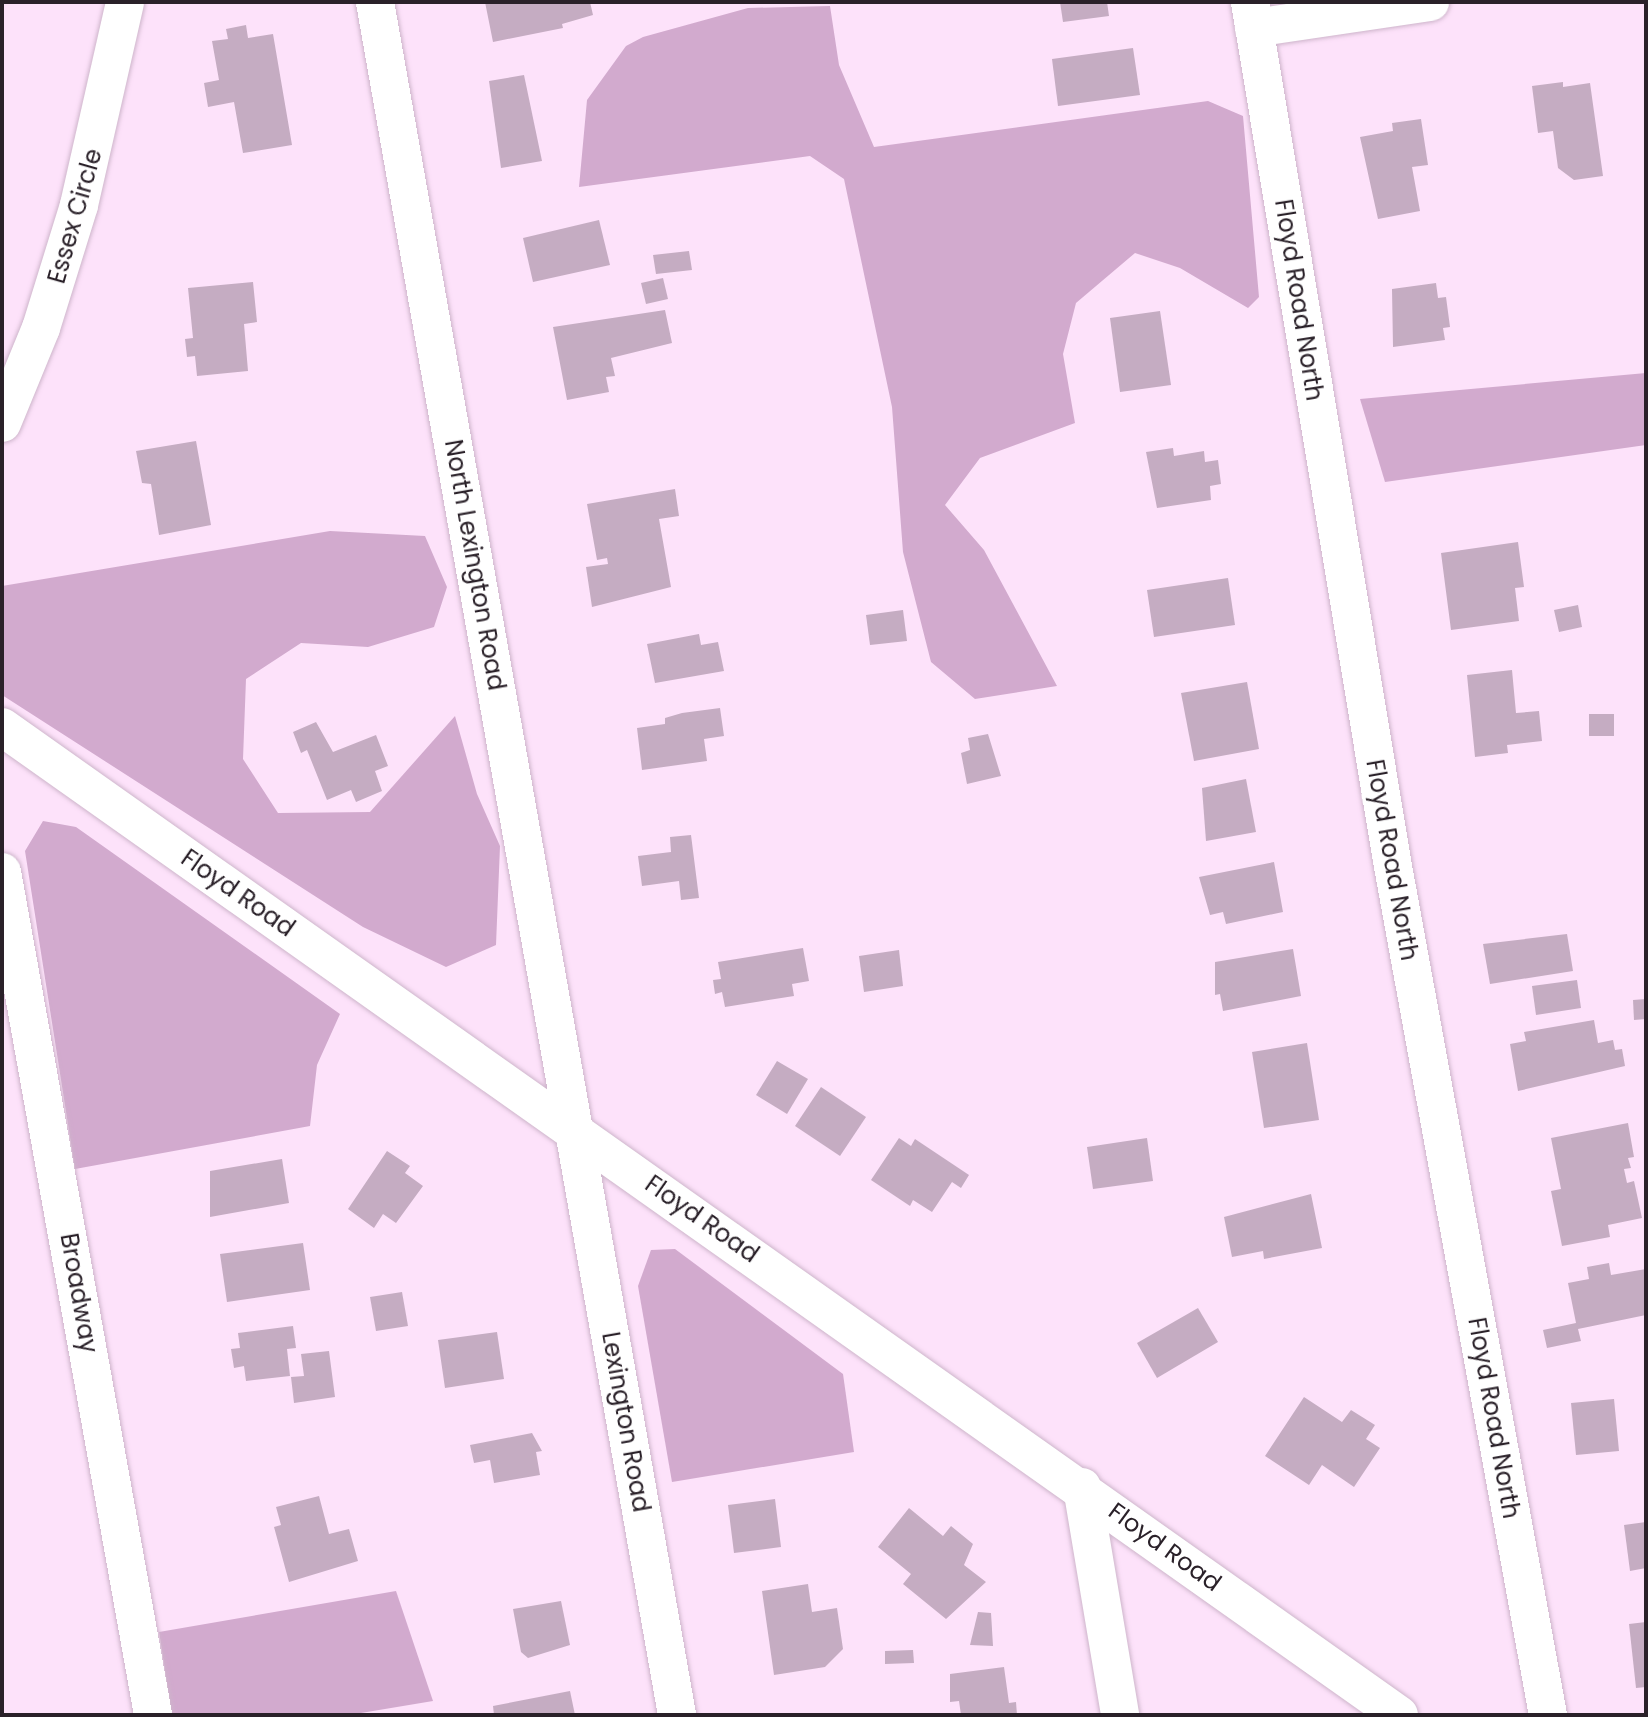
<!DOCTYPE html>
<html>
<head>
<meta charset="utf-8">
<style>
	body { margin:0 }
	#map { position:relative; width:1648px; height:1717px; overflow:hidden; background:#fde2fa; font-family:Poppins,sans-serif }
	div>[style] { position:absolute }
	.forest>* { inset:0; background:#d2aace }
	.building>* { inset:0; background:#c5acc2 }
	.roads { filter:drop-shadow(0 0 2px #ceb5cb) drop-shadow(0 0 2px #ceb5cb) }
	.street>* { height:38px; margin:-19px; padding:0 19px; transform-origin:19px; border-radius:19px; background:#fff }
	.secondary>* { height:38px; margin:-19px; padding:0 19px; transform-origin:19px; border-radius:19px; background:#fff }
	span { translate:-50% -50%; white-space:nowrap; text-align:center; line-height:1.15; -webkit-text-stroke:7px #fff; paint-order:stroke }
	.street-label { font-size:24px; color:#2a2129 }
	.frame { position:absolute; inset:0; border:4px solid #2a2129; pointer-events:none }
</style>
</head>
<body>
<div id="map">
	<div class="forest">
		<i style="clip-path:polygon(830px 6px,839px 65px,874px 147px,1208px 101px,1243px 116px,1259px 297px,1248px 308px,1180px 268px,1135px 253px,1076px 303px,1063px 354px,1075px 423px,980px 458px,945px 505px,984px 550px,1057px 686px,975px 699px,931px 662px,903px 552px,892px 407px,844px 179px,810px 156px,579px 187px,587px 100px,626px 46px,643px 37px,748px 8px)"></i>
		<i style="clip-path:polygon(1646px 373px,1646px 445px,1385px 482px,1360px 399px)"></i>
		<i style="clip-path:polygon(330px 531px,425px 536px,447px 587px,434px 627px,368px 647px,301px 643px,246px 679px,243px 759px,278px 813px,370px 812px,455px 716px,477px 794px,500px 846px,496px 945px,446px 967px,363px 927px,2px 695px,2px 586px)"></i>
		<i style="clip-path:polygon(43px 821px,76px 827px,340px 1014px,317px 1065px,310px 1126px,75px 1169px,25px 851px)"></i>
		<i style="clip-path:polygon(675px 1249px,843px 1374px,854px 1452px,672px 1482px,638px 1286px,651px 1250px)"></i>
		<i style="clip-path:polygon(396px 1591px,433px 1701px,349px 1715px,172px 1715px,159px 1632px)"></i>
	</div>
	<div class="building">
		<i style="clip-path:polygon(485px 2px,590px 2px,593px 15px,562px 24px,563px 28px,493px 42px)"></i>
		<i style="clip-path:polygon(1060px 2px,1107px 2px,1109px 16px,1063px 22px)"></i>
		<i style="clip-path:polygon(246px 25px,248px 38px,273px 34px,292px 145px,243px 153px,234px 102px,208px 107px,204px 83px,219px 80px,212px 41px,228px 39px,226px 29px)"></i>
		<i style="clip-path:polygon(1133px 48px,1140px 95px,1058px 106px,1052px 59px)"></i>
		<i style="clip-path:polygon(524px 75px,542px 161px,501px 168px,489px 81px)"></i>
		<i style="clip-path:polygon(1563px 82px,1563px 87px,1590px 83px,1603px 176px,1574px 180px,1558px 168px,1553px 131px,1538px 133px,1532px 86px)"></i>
		<i style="clip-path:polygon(1421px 119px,1428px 165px,1412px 167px,1420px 211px,1378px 219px,1360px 137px,1393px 131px,1392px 123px)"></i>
		<i style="clip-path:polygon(599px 220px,610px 265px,533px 282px,523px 238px)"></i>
		<i style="clip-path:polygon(689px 251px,692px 270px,656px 274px,653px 255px)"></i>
		<i style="clip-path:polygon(663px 278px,668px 299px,646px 304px,641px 283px)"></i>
		<i style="clip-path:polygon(253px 282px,257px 322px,244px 324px,248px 371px,197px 376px,195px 356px,187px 357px,185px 339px,193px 338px,188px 288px)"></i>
		<i style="clip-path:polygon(1436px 283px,1438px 298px,1446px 297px,1450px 327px,1443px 328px,1445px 340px,1393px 347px,1392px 289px)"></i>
		<i style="clip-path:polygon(665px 310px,672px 343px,611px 358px,615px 376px,606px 377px,609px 392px,567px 400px,553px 327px)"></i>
		<i style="clip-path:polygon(1160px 311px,1171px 385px,1120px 392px,1110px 318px)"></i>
		<i style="clip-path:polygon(196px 441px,211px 525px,159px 535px,151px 484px,142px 483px,136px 451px)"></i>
		<i style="clip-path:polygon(1173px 448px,1174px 456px,1204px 451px,1205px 462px,1218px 460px,1221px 484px,1210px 486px,1211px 500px,1157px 508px,1146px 452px)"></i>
		<i style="clip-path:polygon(675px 489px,679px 516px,659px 519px,671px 587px,592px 607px,586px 567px,608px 564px,607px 558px,597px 560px,587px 504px)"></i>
		<i style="clip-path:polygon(1518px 542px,1524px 587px,1515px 588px,1519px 621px,1451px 630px,1441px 553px)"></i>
		<i style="clip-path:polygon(1228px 578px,1235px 625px,1154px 637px,1147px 590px)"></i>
		<i style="clip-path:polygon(1578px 605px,1582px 627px,1559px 632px,1554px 610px)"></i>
		<i style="clip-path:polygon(903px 610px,907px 641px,870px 645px,866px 615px)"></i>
		<i style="clip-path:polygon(699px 634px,701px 645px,718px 642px,724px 671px,655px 683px,647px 644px)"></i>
		<i style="clip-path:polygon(1512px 670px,1516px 713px,1539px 711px,1542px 741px,1507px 745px,1508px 753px,1475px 757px,1467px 675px)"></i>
		<i style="clip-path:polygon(1247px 682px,1259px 749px,1194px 761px,1181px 693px)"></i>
		<i style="clip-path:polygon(720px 708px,724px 736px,704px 739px,707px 761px,642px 770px,637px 728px,665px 724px,665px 718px,682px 713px)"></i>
		<i style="clip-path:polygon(1589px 714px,1614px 714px,1614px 736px,1589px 736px)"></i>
		<i style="clip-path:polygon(316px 722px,333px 752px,376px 735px,388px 766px,375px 771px,382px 791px,356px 802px,351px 790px,327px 800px,307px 750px,301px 753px,293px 732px)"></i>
		<i style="clip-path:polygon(988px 734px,1001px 776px,967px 784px,961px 753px,970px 750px,968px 738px)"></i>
		<i style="clip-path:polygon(1246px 779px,1256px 832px,1206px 841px,1202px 788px)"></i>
		<i style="clip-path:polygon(691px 835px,699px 898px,681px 900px,679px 881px,642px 886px,638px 856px,671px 852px,670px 837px)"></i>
		<i style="clip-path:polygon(1274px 862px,1283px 912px,1226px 924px,1223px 912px,1210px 915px,1199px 877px)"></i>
		<i style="clip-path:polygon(1567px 934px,1573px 971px,1490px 984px,1483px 944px)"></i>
		<i style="clip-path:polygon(803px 948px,809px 981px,792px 984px,794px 996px,725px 1007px,722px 992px,715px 994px,713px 980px,721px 979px,718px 962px)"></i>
		<i style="clip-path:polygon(1293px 949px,1301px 996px,1223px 1011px,1220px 994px,1215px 995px,1215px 962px)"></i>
		<i style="clip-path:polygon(899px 950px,903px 986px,864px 992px,859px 956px)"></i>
		<i style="clip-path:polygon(1577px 980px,1581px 1008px,1536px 1015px,1532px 986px)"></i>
		<i style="clip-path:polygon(1646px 999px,1646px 1019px,1634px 1020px,1633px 1000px)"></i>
		<i style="clip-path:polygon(1594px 1020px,1598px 1043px,1613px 1040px,1615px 1050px,1622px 1049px,1625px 1066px,1518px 1091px,1510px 1044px,1526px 1041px,1524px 1032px)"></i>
		<i style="clip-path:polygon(1307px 1043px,1319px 1120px,1264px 1128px,1252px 1052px)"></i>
		<i style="clip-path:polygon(777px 1061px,808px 1079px,787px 1114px,756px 1095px)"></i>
		<i style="clip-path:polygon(821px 1087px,866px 1117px,840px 1156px,795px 1126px)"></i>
		<i style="clip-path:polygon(1628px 1123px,1634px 1157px,1628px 1158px,1631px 1168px,1624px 1169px,1627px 1183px,1634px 1181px,1642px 1218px,1608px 1225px,1610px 1237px,1562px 1246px,1551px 1191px,1561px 1189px,1551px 1138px)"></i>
		<i style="clip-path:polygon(899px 1138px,911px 1146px,915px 1139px,969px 1175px,961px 1188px,952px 1182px,932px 1212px,913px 1200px,910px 1206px,871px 1180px)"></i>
		<i style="clip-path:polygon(1147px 1138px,1153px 1181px,1093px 1189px,1087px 1147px)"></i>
		<i style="clip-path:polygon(387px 1151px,410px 1166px,405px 1173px,423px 1186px,396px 1223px,383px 1214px,374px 1228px,348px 1209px)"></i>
		<i style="clip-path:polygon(282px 1159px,289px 1203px,210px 1217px,210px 1171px)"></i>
		<i style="clip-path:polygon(1311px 1194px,1322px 1248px,1264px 1259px,1263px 1251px,1232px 1257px,1224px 1217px)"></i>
		<i style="clip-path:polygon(303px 1243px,310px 1290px,227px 1302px,220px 1254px)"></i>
		<i style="clip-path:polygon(1609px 1263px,1611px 1275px,1646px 1269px,1646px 1315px,1578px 1329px,1581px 1341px,1547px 1348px,1543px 1330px,1576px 1323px,1568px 1283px,1589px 1279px,1587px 1267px)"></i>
		<i style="clip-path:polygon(402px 1292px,408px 1326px,376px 1331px,370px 1297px)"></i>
		<i style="clip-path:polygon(1198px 1308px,1218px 1342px,1157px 1378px,1137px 1343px)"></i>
		<i style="clip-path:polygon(293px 1326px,296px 1348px,287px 1349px,290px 1376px,246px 1381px,244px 1366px,234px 1368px,231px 1349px,240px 1348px,238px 1333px)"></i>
		<i style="clip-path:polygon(497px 1332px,504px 1379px,445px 1388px,438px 1340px)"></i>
		<i style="clip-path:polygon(329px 1351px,335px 1397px,294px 1403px,291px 1377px,304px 1376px,301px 1354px)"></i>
		<i style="clip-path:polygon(1304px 1397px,1342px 1422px,1351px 1410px,1375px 1425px,1366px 1439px,1380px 1448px,1354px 1487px,1322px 1465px,1309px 1485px,1265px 1456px)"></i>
		<i style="clip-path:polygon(1614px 1399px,1619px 1451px,1576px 1455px,1571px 1403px)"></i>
		<i style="clip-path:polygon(532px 1433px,542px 1451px,536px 1452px,540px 1475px,494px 1483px,490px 1460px,474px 1463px,470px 1445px)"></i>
		<i style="clip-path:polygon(319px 1496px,329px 1534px,349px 1529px,358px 1561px,289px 1582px,274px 1527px,281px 1525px,276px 1507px)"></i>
		<i style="clip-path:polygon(775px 1499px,781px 1547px,734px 1553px,728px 1505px)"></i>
		<i style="clip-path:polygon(909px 1508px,943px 1536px,951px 1526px,973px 1544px,964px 1565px,986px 1582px,946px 1619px,903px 1584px,911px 1574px,878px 1547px)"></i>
		<i style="clip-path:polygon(1646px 1522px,1646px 1568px,1630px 1571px,1624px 1525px)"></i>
		<i style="clip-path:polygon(808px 1584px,812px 1612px,837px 1608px,843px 1649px,825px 1667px,774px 1675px,762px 1591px)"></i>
		<i style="clip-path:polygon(561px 1601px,570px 1645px,528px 1658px,521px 1652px,513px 1609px)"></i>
		<i style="clip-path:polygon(978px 1612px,991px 1613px,993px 1646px,970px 1645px)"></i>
		<i style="clip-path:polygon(1646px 1622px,1646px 1687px,1636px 1688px,1629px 1624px)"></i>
		<i style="clip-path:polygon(913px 1650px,914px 1663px,885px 1664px,885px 1651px)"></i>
		<i style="clip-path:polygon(1004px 1667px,1009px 1703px,1016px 1702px,1017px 1715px,961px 1715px,959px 1701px,950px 1702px,950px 1674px)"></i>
		<i style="clip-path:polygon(570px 1691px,575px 1715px,494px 1715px,493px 1706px)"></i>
	</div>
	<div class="roads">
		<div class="street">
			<i style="left:375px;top:2px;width:1739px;rotate:80deg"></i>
			<i style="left:1250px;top:2px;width:871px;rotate:80.61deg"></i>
			<i style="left:1392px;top:861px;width:868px;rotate:79.65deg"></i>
			<i style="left:1254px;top:28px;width:178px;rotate:-8.4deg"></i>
			<i style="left:2px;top:423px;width:103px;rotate:-67.7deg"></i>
			<i style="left:41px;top:328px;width:129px;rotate:-72.8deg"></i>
			<i style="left:79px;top:205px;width:208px;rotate:-77.2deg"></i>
			<i style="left:2px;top:872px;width:856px;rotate:79.84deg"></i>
			<i style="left:1082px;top:1487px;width:231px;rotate:80.5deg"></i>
		</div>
		<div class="secondary">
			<i style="left:2px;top:727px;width:1711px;rotate:35.27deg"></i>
		</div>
	</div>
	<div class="street-label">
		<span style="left:75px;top:216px;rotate:-74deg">Essex Circle</span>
		<span style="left:1299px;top:300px;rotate:81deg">Floyd Road North</span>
		<span style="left:475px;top:565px;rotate:80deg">North Lexington Road</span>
		<span style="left:1392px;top:860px;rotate:80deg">Floyd Road North</span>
		<span style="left:238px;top:893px;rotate:35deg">Floyd Road</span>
		<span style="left:702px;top:1219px;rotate:35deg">Floyd Road</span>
		<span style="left:79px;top:1293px;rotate:80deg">Broadway</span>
		<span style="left:1494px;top:1418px;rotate:80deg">Floyd Road North</span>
		<span style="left:626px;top:1422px;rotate:80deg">Lexington Road</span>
		<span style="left:1165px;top:1547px;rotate:36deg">Floyd Road</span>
	</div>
	<div class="frame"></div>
</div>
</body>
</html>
